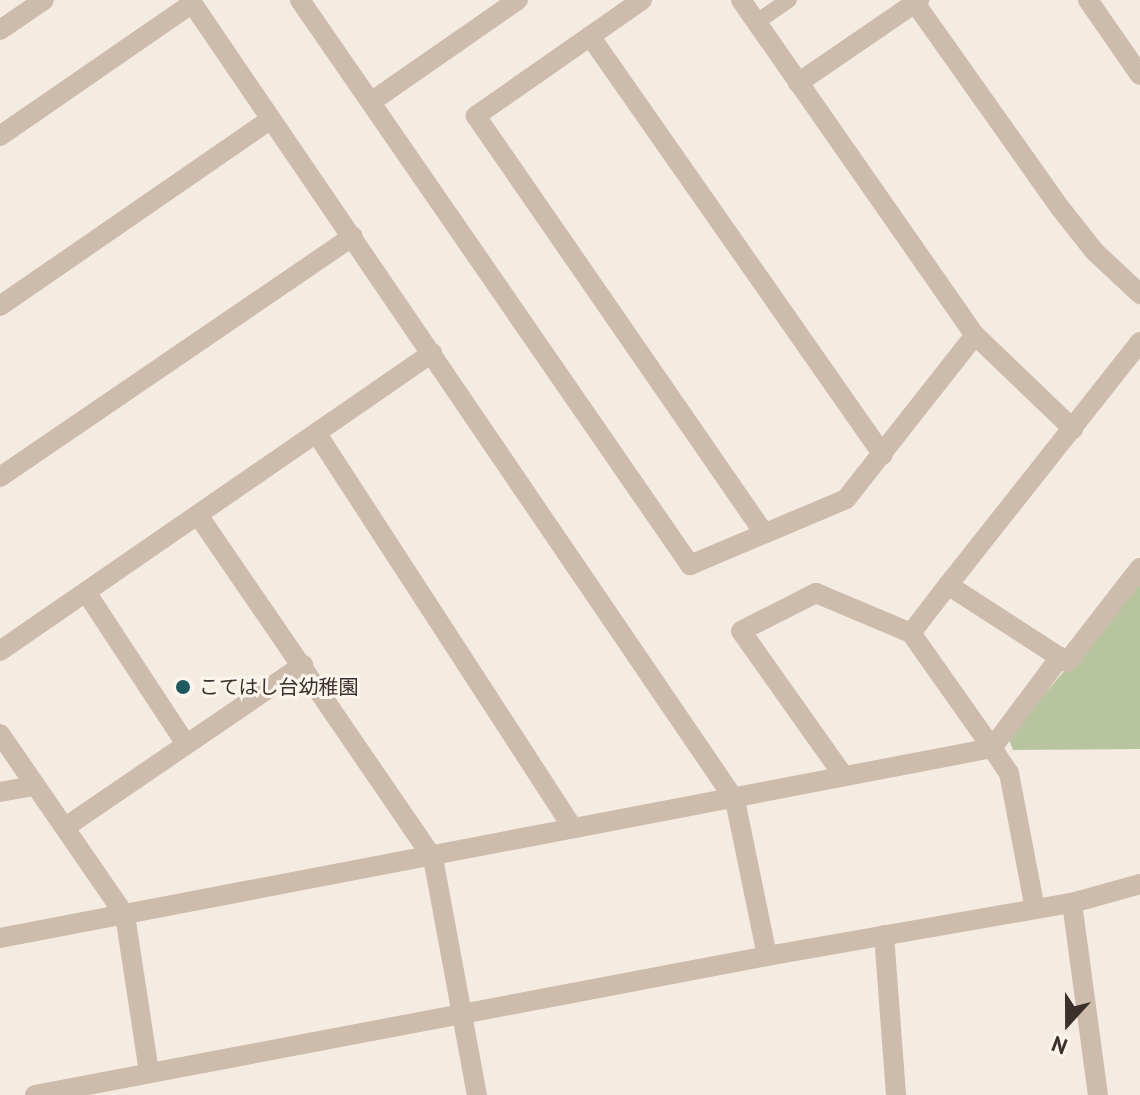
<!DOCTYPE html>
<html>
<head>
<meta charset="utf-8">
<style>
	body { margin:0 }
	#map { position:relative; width:1140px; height:1095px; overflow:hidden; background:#f4ebe1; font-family:"PT Sans","Noto Sans JP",sans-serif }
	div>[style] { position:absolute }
	.green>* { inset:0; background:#b8c4a0 }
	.service>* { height:16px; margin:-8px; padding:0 8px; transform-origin:8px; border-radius:8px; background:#cdbbac }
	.pedestrian>* { height:20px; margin:-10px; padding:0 10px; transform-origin:10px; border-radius:10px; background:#cdbbac }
	.minor>* { height:20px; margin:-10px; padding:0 10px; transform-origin:10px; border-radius:10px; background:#cdbbac }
	.tertiary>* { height:20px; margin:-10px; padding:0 10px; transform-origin:10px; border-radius:10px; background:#cdbbac }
	.dots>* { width:22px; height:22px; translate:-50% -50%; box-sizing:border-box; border:4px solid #fbf5ee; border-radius:50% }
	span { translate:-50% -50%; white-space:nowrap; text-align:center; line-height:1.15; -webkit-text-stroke:6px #fbf5ee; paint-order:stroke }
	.poi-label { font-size:20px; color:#3b302b }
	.left { translate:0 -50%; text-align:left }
	.north { position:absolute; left:1028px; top:983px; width:80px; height:80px; -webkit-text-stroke:6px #fbf5ee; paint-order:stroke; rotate:201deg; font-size:22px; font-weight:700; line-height:32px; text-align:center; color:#3b302b }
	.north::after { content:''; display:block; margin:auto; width:28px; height:36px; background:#3b302b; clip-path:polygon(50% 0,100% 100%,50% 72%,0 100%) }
</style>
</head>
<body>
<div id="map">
	<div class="green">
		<i style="clip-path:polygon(1140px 582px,1140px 749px,1013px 750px,1008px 737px)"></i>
	</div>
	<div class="service">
		<i style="left:757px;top:22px;width:39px;rotate:-35deg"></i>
	</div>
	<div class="pedestrian">
		<i style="left:911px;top:633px;width:61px;rotate:-52.4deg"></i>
		<i style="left:992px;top:748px;width:114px;rotate:-53.2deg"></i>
	</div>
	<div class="minor">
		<i style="left:190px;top:0;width:968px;rotate:55.74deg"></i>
		<i style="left:735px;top:800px;width:159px;rotate:78.4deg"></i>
		<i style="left:300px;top:0;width:687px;rotate:55.38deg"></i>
		<i style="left:690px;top:565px;width:169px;rotate:-22.9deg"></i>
		<i style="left:846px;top:499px;width:209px;rotate:-51.8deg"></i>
		<i style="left:642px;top:0;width:203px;rotate:145.1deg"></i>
		<i style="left:476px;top:116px;width:507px;rotate:55.37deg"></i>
		<i style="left:741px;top:0;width:409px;rotate:55.1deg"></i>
		<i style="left:975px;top:335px;width:136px;rotate:43.8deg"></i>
		<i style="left:1088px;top:0;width:91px;rotate:55.3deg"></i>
		<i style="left:915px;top:3px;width:252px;rotate:54.7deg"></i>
		<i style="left:1061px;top:209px;width:55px;rotate:51.7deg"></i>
		<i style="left:1095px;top:252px;width:62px;rotate:43deg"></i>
		<i style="left:0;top:30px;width:53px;rotate:-34.3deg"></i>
		<i style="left:590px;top:36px;width:511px;rotate:55.04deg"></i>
		<i style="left:798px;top:83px;width:147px;rotate:-34.4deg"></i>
		<i style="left:371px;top:102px;width:179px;rotate:-34.8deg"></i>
		<i style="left:0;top:136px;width:234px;rotate:-34.6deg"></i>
		<i style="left:0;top:306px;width:329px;rotate:-34.6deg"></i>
		<i style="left:1140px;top:342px;width:310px;rotate:128.3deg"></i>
		<i style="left:948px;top:585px;width:142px;rotate:32.9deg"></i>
		<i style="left:1067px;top:662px;width:119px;rotate:-52.2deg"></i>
		<i style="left:317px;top:434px;width:468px;rotate:57deg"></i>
		<i style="left:0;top:477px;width:427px;rotate:-34.3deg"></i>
		<i style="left:198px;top:515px;width:416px;rotate:55.6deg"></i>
		<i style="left:433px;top:858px;width:241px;rotate:79.5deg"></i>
		<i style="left:86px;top:592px;width:182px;rotate:56.7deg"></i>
		<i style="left:0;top:651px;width:525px;rotate:-34.6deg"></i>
		<i style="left:0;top:734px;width:220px;rotate:55.4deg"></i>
		<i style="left:125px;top:915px;width:158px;rotate:81.3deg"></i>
		<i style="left:843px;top:775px;width:176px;rotate:-125.3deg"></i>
		<i style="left:741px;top:631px;width:84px;rotate:-26.9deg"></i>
		<i style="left:816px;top:593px;width:103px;rotate:22.8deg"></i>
		<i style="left:911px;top:633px;width:141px;rotate:54.8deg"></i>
		<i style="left:992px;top:748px;width:30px;rotate:56deg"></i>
		<i style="left:1009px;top:773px;width:138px;rotate:79.2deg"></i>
		<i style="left:0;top:792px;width:36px;rotate:-10deg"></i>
		<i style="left:67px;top:826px;width:286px;rotate:-34.3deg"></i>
		<i style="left:884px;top:935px;width:160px;rotate:85.7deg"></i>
		<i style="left:0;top:938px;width:1010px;rotate:-10.84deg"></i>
	</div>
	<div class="tertiary">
		<i style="left:1072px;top:903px;width:194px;rotate:82.3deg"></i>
		<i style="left:35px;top:1095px;width:745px;rotate:-10.75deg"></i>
		<i style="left:767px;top:956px;width:310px;rotate:-9.9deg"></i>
		<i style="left:1072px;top:903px;width:71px;rotate:-15.6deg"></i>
	</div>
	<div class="dots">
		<i style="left:183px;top:687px;background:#1f5a5e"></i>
	</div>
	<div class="poi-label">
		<span class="left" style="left:199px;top:687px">こてはし台幼稚園</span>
	</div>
	<div class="north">N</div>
</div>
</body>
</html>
